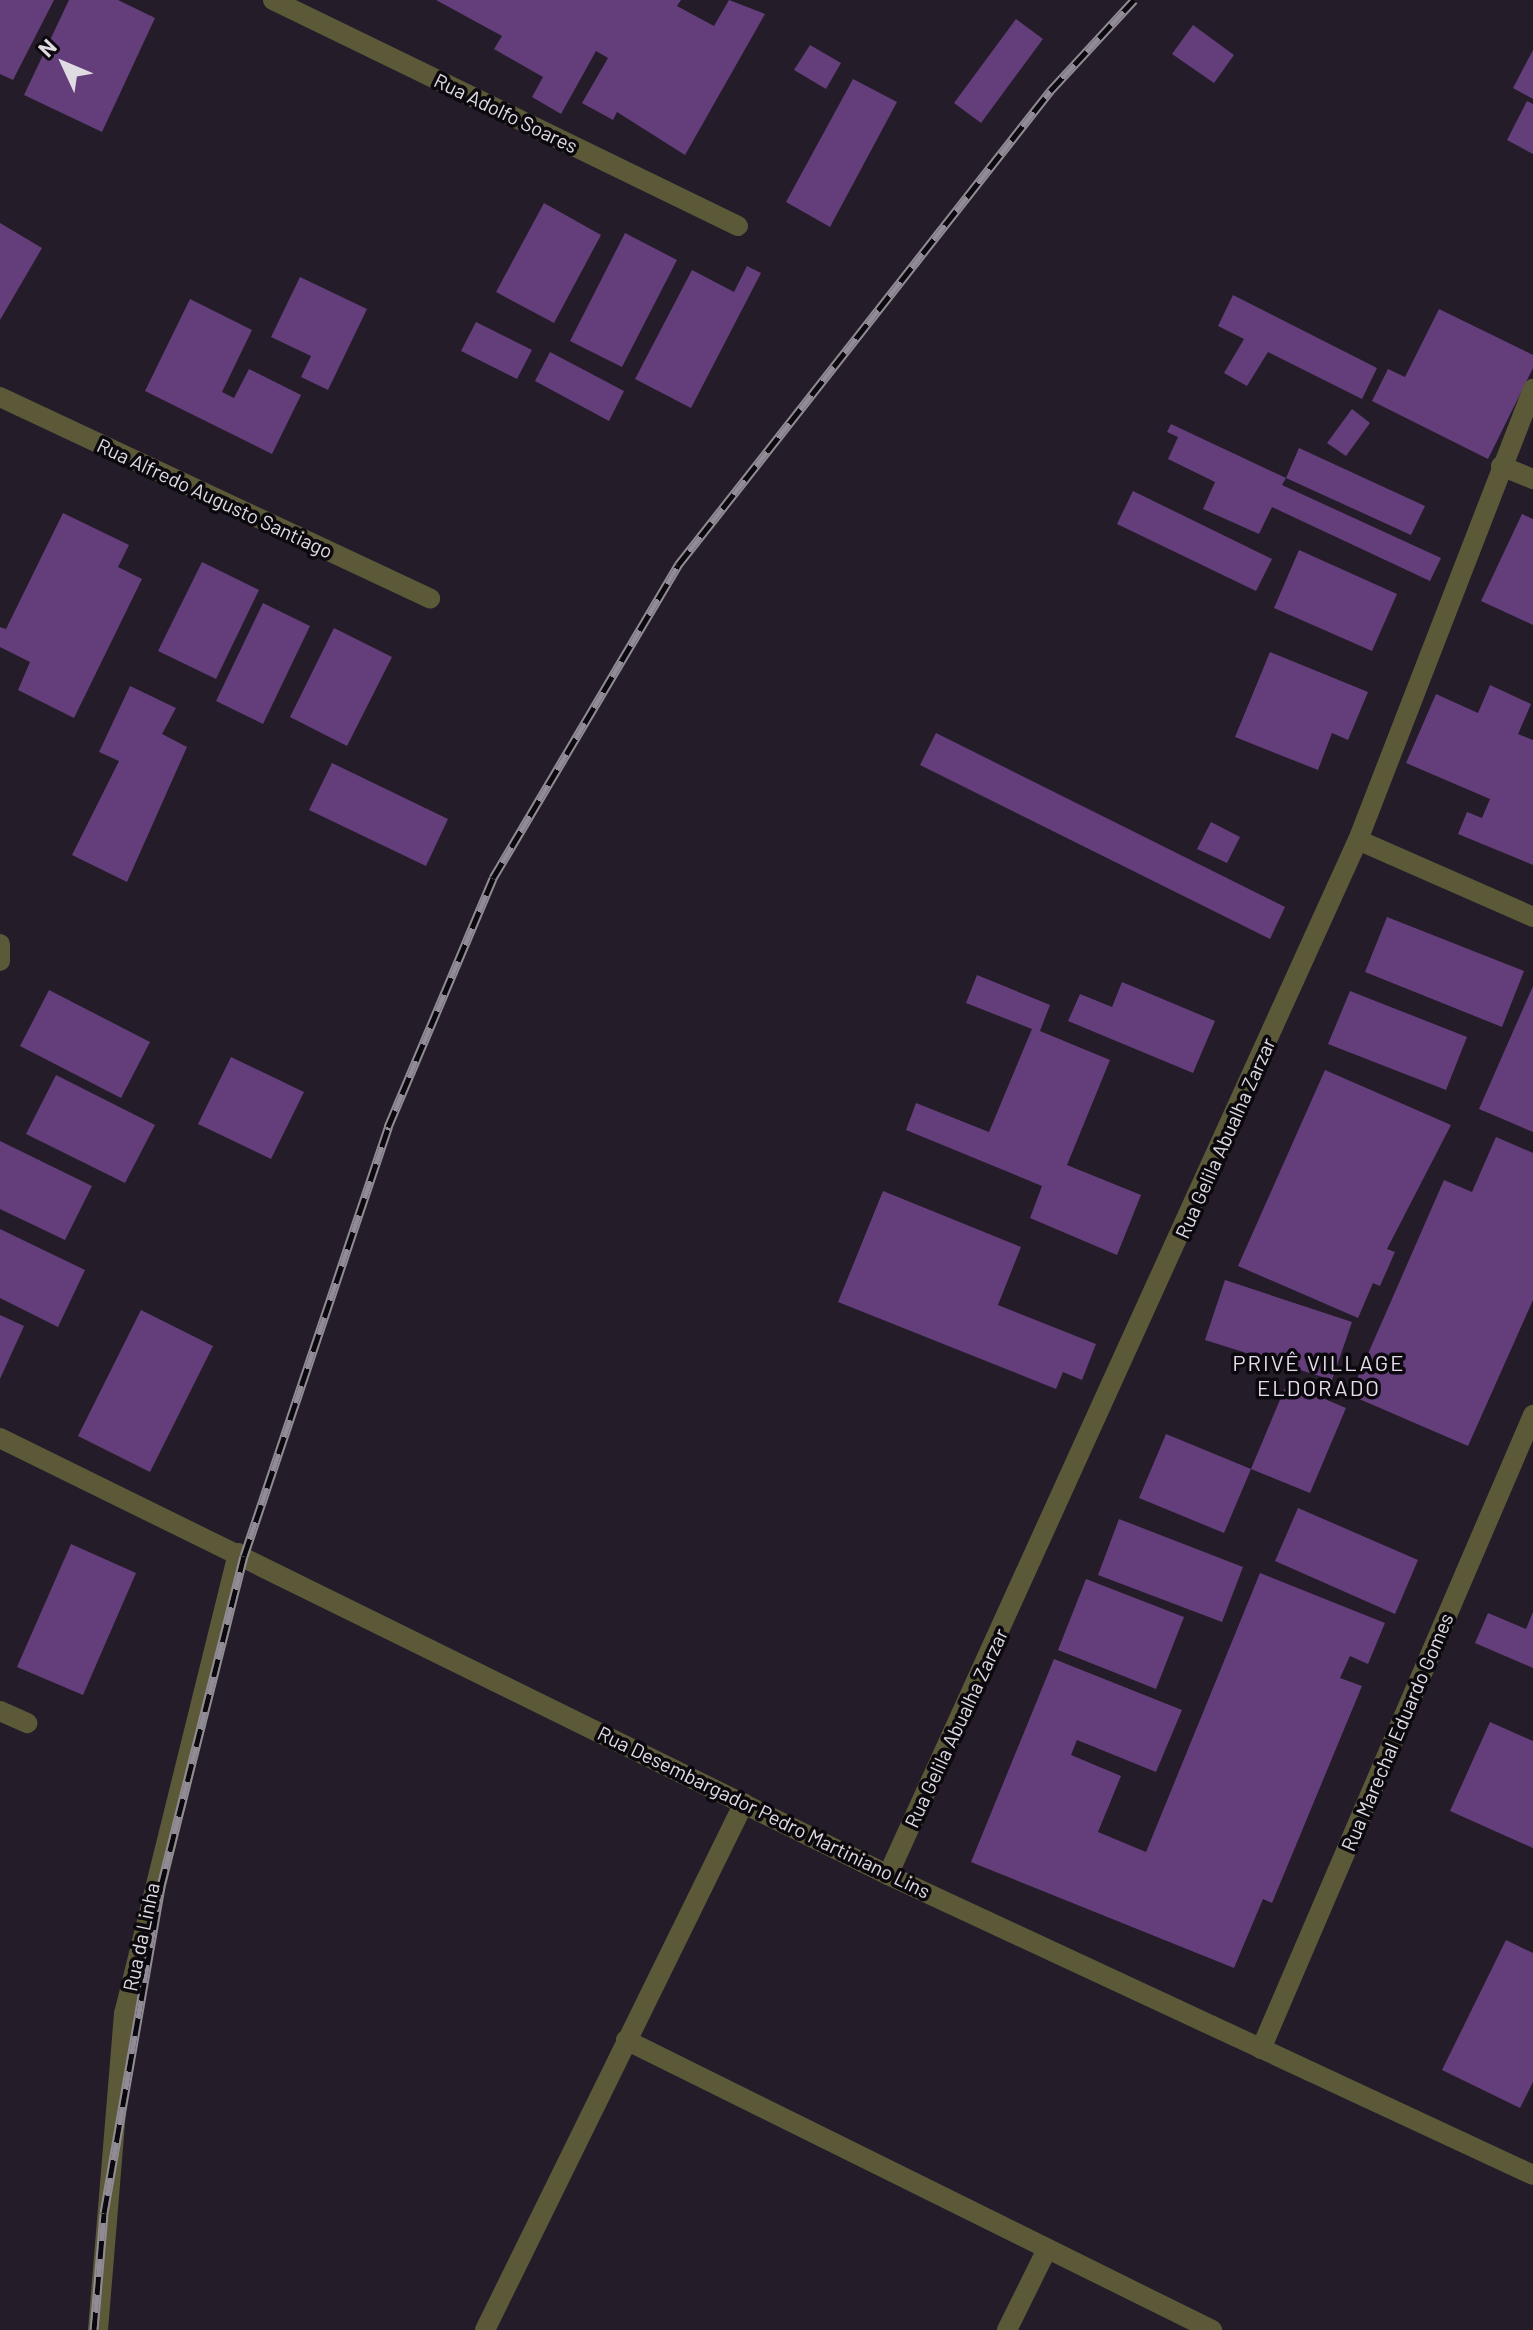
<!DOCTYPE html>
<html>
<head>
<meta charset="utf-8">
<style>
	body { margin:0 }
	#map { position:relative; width:1533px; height:2330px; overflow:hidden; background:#241c29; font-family:Barlow,sans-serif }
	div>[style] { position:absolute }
	.building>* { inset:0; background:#633e7a }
	.minor>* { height:20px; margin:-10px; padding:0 10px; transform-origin:10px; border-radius:10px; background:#5c5939 }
	.rail>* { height:9px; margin-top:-4.5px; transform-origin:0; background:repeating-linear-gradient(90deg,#0b080e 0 18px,#918b95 0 36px); box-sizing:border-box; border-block:2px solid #918b95 }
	span { translate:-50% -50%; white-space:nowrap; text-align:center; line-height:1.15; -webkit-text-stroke:7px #0b080e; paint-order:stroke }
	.street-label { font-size:20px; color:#e0dbe3 }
	.neighbourhood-label { font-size:22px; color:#e7dcee; letter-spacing:2px }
	.north { position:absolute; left:24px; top:24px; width:80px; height:80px; -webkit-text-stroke:6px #0b080e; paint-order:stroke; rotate:314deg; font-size:22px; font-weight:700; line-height:32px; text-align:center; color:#e0dbe3 }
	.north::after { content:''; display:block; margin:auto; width:28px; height:36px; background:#e0dbe3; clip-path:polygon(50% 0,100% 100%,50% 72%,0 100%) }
</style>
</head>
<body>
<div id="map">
	<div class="building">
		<i style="clip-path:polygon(0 0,54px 0,13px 80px,0 74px)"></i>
		<i style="clip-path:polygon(69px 0,118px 0,155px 18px,102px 132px,24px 95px)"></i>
		<i style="clip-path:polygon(436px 0,681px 0,677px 6px,714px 26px,729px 0,765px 14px,685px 155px,617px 112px,613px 120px,582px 103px,608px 58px,596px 51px,561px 114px,532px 97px,543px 77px,494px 49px,502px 36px)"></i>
		<i style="clip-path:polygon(1016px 19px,1043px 39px,981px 123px,954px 103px)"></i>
		<i style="clip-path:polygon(1193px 25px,1234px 55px,1214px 83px,1172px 54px)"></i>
		<i style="clip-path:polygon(810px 45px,841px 63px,826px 89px,794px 70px)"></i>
		<i style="clip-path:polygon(1533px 50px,1533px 99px,1513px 88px)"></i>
		<i style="clip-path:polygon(853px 79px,897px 102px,830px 227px,786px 202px)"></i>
		<i style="clip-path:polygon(1527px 101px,1533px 104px,1533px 154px,1507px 140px)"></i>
		<i style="clip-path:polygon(544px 203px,601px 235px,554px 323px,496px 292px)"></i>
		<i style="clip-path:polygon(0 223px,42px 248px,0 320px)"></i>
		<i style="clip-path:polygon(625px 233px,677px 260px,622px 367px,570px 341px)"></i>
		<i style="clip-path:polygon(747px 266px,761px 273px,691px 408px,635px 379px,692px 270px,734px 292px)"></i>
		<i style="clip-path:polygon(300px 277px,367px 309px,328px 390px,301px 377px,311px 356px,271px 337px)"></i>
		<i style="clip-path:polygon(1233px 295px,1377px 368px,1362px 399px,1268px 352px,1247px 386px,1224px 373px,1244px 339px,1218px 326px)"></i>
		<i style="clip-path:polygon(190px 299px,252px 330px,222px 392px,234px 398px,249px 369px,301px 395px,272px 454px,145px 391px)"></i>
		<i style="clip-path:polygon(1439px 309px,1533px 355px,1533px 368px,1488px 459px,1372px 401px,1388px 369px,1405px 377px)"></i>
		<i style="clip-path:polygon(476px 322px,532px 350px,517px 379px,461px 351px)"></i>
		<i style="clip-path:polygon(550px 352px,624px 391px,609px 421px,535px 381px)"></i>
		<i style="clip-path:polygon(1352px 409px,1370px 423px,1346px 456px,1327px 443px)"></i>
		<i style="clip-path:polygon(1171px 424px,1286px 478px,1299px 448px,1425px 506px,1411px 535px,1286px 478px,1282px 485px,1441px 558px,1430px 581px,1272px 507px,1259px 534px,1203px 509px,1215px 482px,1168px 459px,1178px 437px,1167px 432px)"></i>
		<i style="clip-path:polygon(1133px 491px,1272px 559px,1256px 591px,1117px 524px)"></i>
		<i style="clip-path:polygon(63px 513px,129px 545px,118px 567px,142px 579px,74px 718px,18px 690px,30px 662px,0 647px,0 627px,6px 629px)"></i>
		<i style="clip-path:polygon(1522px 514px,1533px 519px,1533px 625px,1481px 601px)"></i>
		<i style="clip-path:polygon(1299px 550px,1397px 594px,1372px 651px,1274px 608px)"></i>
		<i style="clip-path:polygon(202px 562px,259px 590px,216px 679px,158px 651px)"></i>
		<i style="clip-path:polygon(263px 603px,310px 626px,263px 724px,216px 701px)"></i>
		<i style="clip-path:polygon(334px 628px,392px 657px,347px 746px,290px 717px)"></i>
		<i style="clip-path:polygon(1270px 652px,1368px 692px,1348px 740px,1332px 733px,1318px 770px,1235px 737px)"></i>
		<i style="clip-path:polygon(1490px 685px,1531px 704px,1518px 734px,1533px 740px,1533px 865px,1458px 834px,1467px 812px,1482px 818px,1490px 799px,1406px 763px,1436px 694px,1478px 713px)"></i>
		<i style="clip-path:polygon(130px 686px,176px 708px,162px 734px,187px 747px,127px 882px,72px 855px,119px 761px,99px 752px)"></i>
		<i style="clip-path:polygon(936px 733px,1285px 907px,1270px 939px,920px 765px)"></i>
		<i style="clip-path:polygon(332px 763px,448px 819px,426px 866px,309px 810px)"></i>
		<i style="clip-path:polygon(1211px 822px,1240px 837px,1227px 863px,1197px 849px)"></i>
		<i style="clip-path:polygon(1387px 917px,1524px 971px,1502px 1027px,1365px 972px)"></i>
		<i style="clip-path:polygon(977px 975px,1050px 1005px,1040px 1031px,1110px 1060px,1067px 1165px,1141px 1195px,1117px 1255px,1030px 1218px,1042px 1186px,906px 1130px,916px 1103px,989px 1132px,1032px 1029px,966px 1003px)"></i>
		<i style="clip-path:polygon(1122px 982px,1215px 1021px,1193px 1073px,1068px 1021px,1080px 994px,1112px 1007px)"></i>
		<i style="clip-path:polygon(1533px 986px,1533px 1132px,1479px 1109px)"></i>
		<i style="clip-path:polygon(49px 990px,150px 1042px,121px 1098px,20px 1046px)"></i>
		<i style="clip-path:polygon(1350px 991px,1467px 1037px,1446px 1090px,1328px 1044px)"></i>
		<i style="clip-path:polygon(231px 1057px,304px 1092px,271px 1159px,198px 1124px)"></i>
		<i style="clip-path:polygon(1325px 1070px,1451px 1125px,1387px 1249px,1395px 1252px,1380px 1286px,1373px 1283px,1358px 1318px,1238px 1266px)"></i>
		<i style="clip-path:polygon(56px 1075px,155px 1125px,125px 1183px,26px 1134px)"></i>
		<i style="clip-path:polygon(1496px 1137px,1533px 1153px,1533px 1300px,1468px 1446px,1350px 1395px,1444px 1180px,1472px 1192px)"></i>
		<i style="clip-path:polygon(0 1141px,92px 1186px,65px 1240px,0 1209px)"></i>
		<i style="clip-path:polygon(883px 1191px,1021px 1247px,998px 1305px,1096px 1344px,1082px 1380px,1063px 1372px,1056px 1389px,838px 1302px)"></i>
		<i style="clip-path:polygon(0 1229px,85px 1270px,58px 1327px,0 1298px)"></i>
		<i style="clip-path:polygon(1225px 1280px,1352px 1322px,1332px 1380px,1205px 1340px)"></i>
		<i style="clip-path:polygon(141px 1310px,213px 1346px,150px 1472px,78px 1436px)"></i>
		<i style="clip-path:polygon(0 1315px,24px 1326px,0 1379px)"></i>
		<i style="clip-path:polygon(1287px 1383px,1346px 1408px,1310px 1493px,1251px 1469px,1224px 1533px,1139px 1498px,1166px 1434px,1251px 1469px)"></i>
		<i style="clip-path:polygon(1298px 1508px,1418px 1560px,1395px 1614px,1275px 1561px)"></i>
		<i style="clip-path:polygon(1119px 1519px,1243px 1567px,1222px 1622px,1098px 1575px)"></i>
		<i style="clip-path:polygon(71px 1544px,136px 1573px,83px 1695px,17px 1667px)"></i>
		<i style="clip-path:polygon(1260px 1573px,1385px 1623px,1368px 1664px,1350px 1656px,1340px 1678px,1362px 1686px,1272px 1903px,1263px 1899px,1234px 1968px,971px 1862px,1054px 1659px,1182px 1710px,1156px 1772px,1077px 1740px,1071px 1755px,1121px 1776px,1098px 1832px,1146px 1852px)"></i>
		<i style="clip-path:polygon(1086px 1579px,1184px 1617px,1156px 1689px,1058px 1650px)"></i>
		<i style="clip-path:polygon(1533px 1612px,1533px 1668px,1475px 1643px,1488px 1613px,1526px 1629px)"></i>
		<i style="clip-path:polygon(1490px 1722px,1533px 1741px,1533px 1848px,1450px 1811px)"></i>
		<i style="clip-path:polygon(1506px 1940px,1533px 1953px,1533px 2082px,1520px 2108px,1442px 2070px)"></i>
	</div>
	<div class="minor">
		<i style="left:273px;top:0;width:517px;rotate:25.92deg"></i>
		<i style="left:0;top:397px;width:475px;rotate:25.1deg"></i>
		<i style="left:1501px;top:466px;width:35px;rotate:22deg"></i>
		<i style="left:1358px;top:840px;width:191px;rotate:23.7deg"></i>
		<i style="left:0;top:944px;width:17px;rotate:90deg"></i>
		<i style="left:0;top:1438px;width:990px;rotate:26.2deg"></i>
		<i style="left:888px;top:1875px;width:711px;rotate:24.94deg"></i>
		<i style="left:0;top:1711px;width:30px;rotate:24deg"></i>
		<i style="left:888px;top:1875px;width:1137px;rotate:-65.58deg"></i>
		<i style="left:1358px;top:840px;width:484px;rotate:-68.8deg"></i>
		<i style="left:626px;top:2040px;width:654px;rotate:26.33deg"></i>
		<i style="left:1261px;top:2049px;width:690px;rotate:-66.78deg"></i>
		<i style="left:98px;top:2330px;width:317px;rotate:-85.3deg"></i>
		<i style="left:124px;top:2014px;width:475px;rotate:-76.1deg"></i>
		<i style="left:485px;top:2330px;width:587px;rotate:-63.83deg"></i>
		<i style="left:1007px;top:2330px;width:88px;rotate:-63.7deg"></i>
	</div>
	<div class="rail">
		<i style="left:94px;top:2330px;width:117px;rotate:-85.1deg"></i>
		<i style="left:104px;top:2213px;width:332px;rotate:-80.1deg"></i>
		<i style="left:161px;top:1886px;width:340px;rotate:-75.9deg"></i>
		<i style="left:244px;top:1556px;width:453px;rotate:-71.4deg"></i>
		<i style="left:388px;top:1127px;width:270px;rotate:-67.1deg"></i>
		<i style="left:493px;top:878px;width:364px;rotate:-59.4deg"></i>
		<i style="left:678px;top:565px;width:603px;rotate:-51.87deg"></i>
		<i style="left:1050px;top:91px;width:124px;rotate:-47.3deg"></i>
	</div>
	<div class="street-label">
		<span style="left:506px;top:113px;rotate:26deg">Rua Adolfo Soares</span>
		<span style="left:215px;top:498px;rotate:25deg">Rua Alfredo Augusto Santiago</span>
		<span style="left:1225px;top:1138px;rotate:-66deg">Rua Gelila Abualha Zarzar</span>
		<span style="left:956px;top:1728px;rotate:-65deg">Rua Gelila Abualha Zarzar</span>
		<span style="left:1397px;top:1732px;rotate:-67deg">Rua Marechal Eduardo Gomes</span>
		<span style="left:764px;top:1812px;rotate:26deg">Rua Desembargador Pedro Martiniano Lins</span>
		<span style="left:141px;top:1937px;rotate:-78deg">Rua da Linha</span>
	</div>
	<div class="neighbourhood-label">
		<span style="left:1319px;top:1375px">PRIVÊ VILLAGE<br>ELDORADO</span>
	</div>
	<div class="north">N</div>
</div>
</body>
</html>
